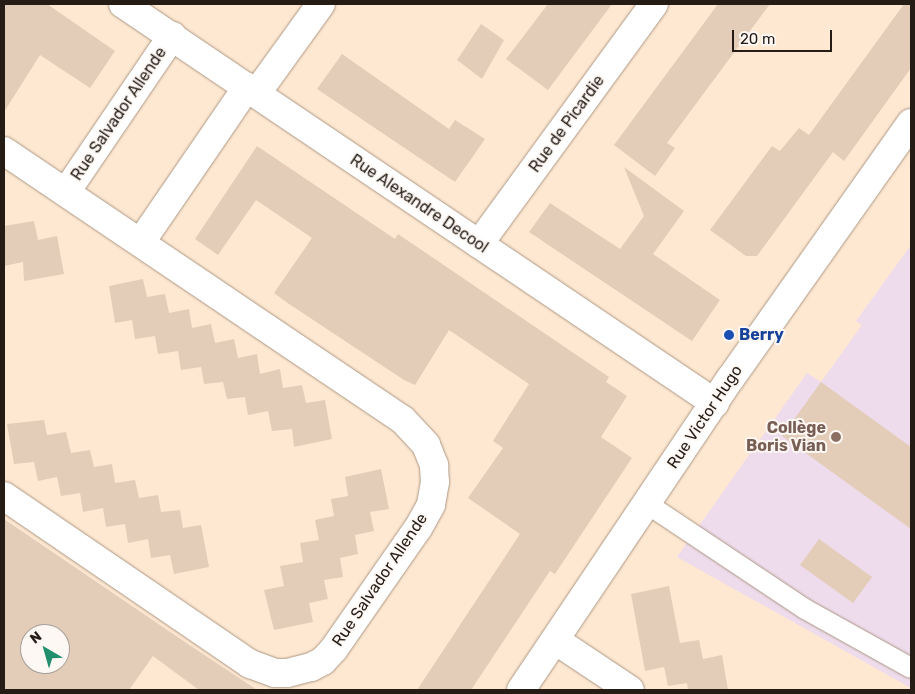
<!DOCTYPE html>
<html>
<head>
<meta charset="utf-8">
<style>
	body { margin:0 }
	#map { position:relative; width:915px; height:694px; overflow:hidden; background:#fee8d2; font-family:Rubik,sans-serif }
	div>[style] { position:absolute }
	.education>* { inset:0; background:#eedbec }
	.building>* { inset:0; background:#e3cdb8 }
	.roads { filter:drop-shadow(0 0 1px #ac9783) drop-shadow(0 0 1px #ac9783) }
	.service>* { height:20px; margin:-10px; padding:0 10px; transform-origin:10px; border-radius:10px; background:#fff }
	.minor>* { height:28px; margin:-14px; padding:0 14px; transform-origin:14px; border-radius:14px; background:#fff }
	.tertiary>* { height:28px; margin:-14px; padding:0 14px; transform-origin:14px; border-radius:14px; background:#fff }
	.dots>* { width:14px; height:14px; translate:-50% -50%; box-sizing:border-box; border:2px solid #fdf8f4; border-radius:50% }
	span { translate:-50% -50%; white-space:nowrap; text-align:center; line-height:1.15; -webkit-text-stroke:4px #fdf8f4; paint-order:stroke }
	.street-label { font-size:16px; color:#241c15 }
	.transit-label { font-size:16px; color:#164399; font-weight:700 }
	.left { translate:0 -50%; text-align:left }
	.education-label { font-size:16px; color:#785e54; font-weight:700 }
	.right { translate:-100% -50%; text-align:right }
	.frame { position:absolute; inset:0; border:5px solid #241c15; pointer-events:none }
	.north { position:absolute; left:20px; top:624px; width:50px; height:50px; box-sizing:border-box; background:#fdf8f4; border:1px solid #a6a09b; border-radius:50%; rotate:322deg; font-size:14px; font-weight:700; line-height:20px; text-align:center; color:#241c15 }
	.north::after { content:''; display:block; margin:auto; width:18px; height:22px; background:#218f6e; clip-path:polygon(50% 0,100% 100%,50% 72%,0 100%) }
	.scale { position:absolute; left:732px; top:30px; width:100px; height:22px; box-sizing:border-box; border:2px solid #241c15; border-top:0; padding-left:6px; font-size:15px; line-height:18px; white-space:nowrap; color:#241c15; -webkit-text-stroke:4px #fdf8f4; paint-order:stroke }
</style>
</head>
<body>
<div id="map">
	<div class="education">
		<i style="clip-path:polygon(911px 245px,911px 688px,677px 557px,807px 373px,821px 382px,862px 325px,856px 321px)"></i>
	</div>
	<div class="building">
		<i style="clip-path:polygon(4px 4px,47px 4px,115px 51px,90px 88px,40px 55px,4px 112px)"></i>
		<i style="clip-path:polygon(548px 4px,612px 4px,548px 90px,506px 59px)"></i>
		<i style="clip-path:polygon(718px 4px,770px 4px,667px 143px,675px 148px,655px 176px,614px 145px)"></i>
		<i style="clip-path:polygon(904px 4px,911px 4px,911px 68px,844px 161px,833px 152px,757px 256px,746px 256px,710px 230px,772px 146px,780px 151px,799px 128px,809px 135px)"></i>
		<i style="clip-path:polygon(481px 24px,504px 40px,482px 79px,457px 60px)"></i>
		<i style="clip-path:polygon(342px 54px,449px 129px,455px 120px,485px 139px,455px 182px,317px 89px)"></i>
		<i style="clip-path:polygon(257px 146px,395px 239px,398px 234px,609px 377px,606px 382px,627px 396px,601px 437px,632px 458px,555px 574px,550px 571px,471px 690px,417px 690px,520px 534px,468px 498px,503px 448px,493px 441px,529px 384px,449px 330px,415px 385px,404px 380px,289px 304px,274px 293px,312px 238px,256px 200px,218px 255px,195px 239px)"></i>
		<i style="clip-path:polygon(624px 167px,684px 211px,653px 254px,720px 300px,692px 341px,529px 232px,550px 203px,620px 249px,644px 216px)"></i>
		<i style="clip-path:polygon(34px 221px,38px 240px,57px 236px,64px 274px,24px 281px,23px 262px,4px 266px,4px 226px)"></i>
		<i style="clip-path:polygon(143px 279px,147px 297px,165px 294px,169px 313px,189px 309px,192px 328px,211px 324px,215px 343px,234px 339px,238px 358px,257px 354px,260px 374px,280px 369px,283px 388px,302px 385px,306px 403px,325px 400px,332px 439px,294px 447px,292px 429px,272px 431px,268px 411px,248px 415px,245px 397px,227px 399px,223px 382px,204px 384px,201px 367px,181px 370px,178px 351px,158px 354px,155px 336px,135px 339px,132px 320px,115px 323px,109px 286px)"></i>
		<i style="clip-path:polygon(821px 382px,911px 447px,911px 529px,782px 436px)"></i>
		<i style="clip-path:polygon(44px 420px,47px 435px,66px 432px,71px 453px,90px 450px,94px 467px,112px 464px,115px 483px,135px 480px,139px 498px,158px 495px,161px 512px,180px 510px,183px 528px,201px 525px,209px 567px,174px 574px,170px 555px,151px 558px,148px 539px,128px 543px,125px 524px,106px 527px,103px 508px,83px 512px,80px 493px,61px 496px,57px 477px,38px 481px,34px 462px,14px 464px,7px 424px)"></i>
		<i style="clip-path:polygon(381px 469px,389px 509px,370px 512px,374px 531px,355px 535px,358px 554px,340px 558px,343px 577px,324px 580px,328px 599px,309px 603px,313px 622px,274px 630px,264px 590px,284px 586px,280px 566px,303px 562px,300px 543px,319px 540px,315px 520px,334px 516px,331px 499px,348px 496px,345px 477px)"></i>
		<i style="clip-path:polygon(evenodd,4px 519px,188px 644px,257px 690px,199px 690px,153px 656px,129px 690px,4px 690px,4px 519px,30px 634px,60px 634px,60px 664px,30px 664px,30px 634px)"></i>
		<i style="clip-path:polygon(819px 539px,872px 577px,853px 603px,800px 565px)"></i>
		<i style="clip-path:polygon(669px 586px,680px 643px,699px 640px,703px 659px,722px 655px,728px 690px,688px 690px,687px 683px,668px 686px,664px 667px,645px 671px,631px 594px)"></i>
	</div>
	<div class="roads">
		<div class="service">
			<i style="left:646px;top:503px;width:191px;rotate:33.7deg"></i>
			<i style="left:805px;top:609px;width:121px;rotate:29.1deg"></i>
		</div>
		<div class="minor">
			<i style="left:123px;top:4px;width:714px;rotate:33.98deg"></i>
			<i style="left:256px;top:94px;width:111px;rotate:-54.2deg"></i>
			<i style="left:4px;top:151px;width:481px;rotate:34deg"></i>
			<i style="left:403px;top:420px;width:34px;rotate:47deg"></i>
			<i style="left:426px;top:445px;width:22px;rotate:68deg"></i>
			<i style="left:434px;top:465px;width:17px;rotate:87deg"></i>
			<i style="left:435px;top:482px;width:23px;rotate:100deg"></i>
			<i style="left:431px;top:505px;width:26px;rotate:119deg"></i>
			<i style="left:418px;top:528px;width:147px;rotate:124.8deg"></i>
			<i style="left:334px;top:649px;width:16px;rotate:133deg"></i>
			<i style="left:323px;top:661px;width:13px;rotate:153deg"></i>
			<i style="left:311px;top:667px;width:25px;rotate:166deg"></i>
			<i style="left:287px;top:673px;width:12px;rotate:180deg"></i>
			<i style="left:275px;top:673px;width:27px;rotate:-160deg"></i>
			<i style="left:250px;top:664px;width:298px;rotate:-145.7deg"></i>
			<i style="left:66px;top:192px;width:189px;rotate:-55.8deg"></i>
			<i style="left:141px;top:242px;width:188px;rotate:-55.6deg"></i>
			<i style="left:479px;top:244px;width:297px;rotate:-53.9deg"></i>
			<i style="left:555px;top:640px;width:90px;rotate:33.7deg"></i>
		</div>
		<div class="tertiary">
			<i style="left:521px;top:690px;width:376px;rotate:-56.1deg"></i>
			<i style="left:731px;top:378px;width:312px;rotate:-54.8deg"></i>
		</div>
	</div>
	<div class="dots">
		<i style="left:729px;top:335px;background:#1a4fb4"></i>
		<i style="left:836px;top:437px;background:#8d6e63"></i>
	</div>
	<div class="street-label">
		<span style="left:119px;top:114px;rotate:-56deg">Rue Salvador Allende</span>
		<span style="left:567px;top:124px;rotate:-54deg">Rue de Picardie</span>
		<span style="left:419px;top:204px;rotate:34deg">Rue Alexandre Decool</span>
		<span style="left:705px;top:417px;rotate:-56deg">Rue Victor Hugo</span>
		<span style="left:380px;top:580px;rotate:-56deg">Rue Salvador Allende</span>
	</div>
	<div class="transit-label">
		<span class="left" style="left:739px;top:335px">Berry</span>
	</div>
	<div class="education-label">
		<span class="right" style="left:826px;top:437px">Collège<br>Boris Vian</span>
	</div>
	<div class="frame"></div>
	<div class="north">N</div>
	<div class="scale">20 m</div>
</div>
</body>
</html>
